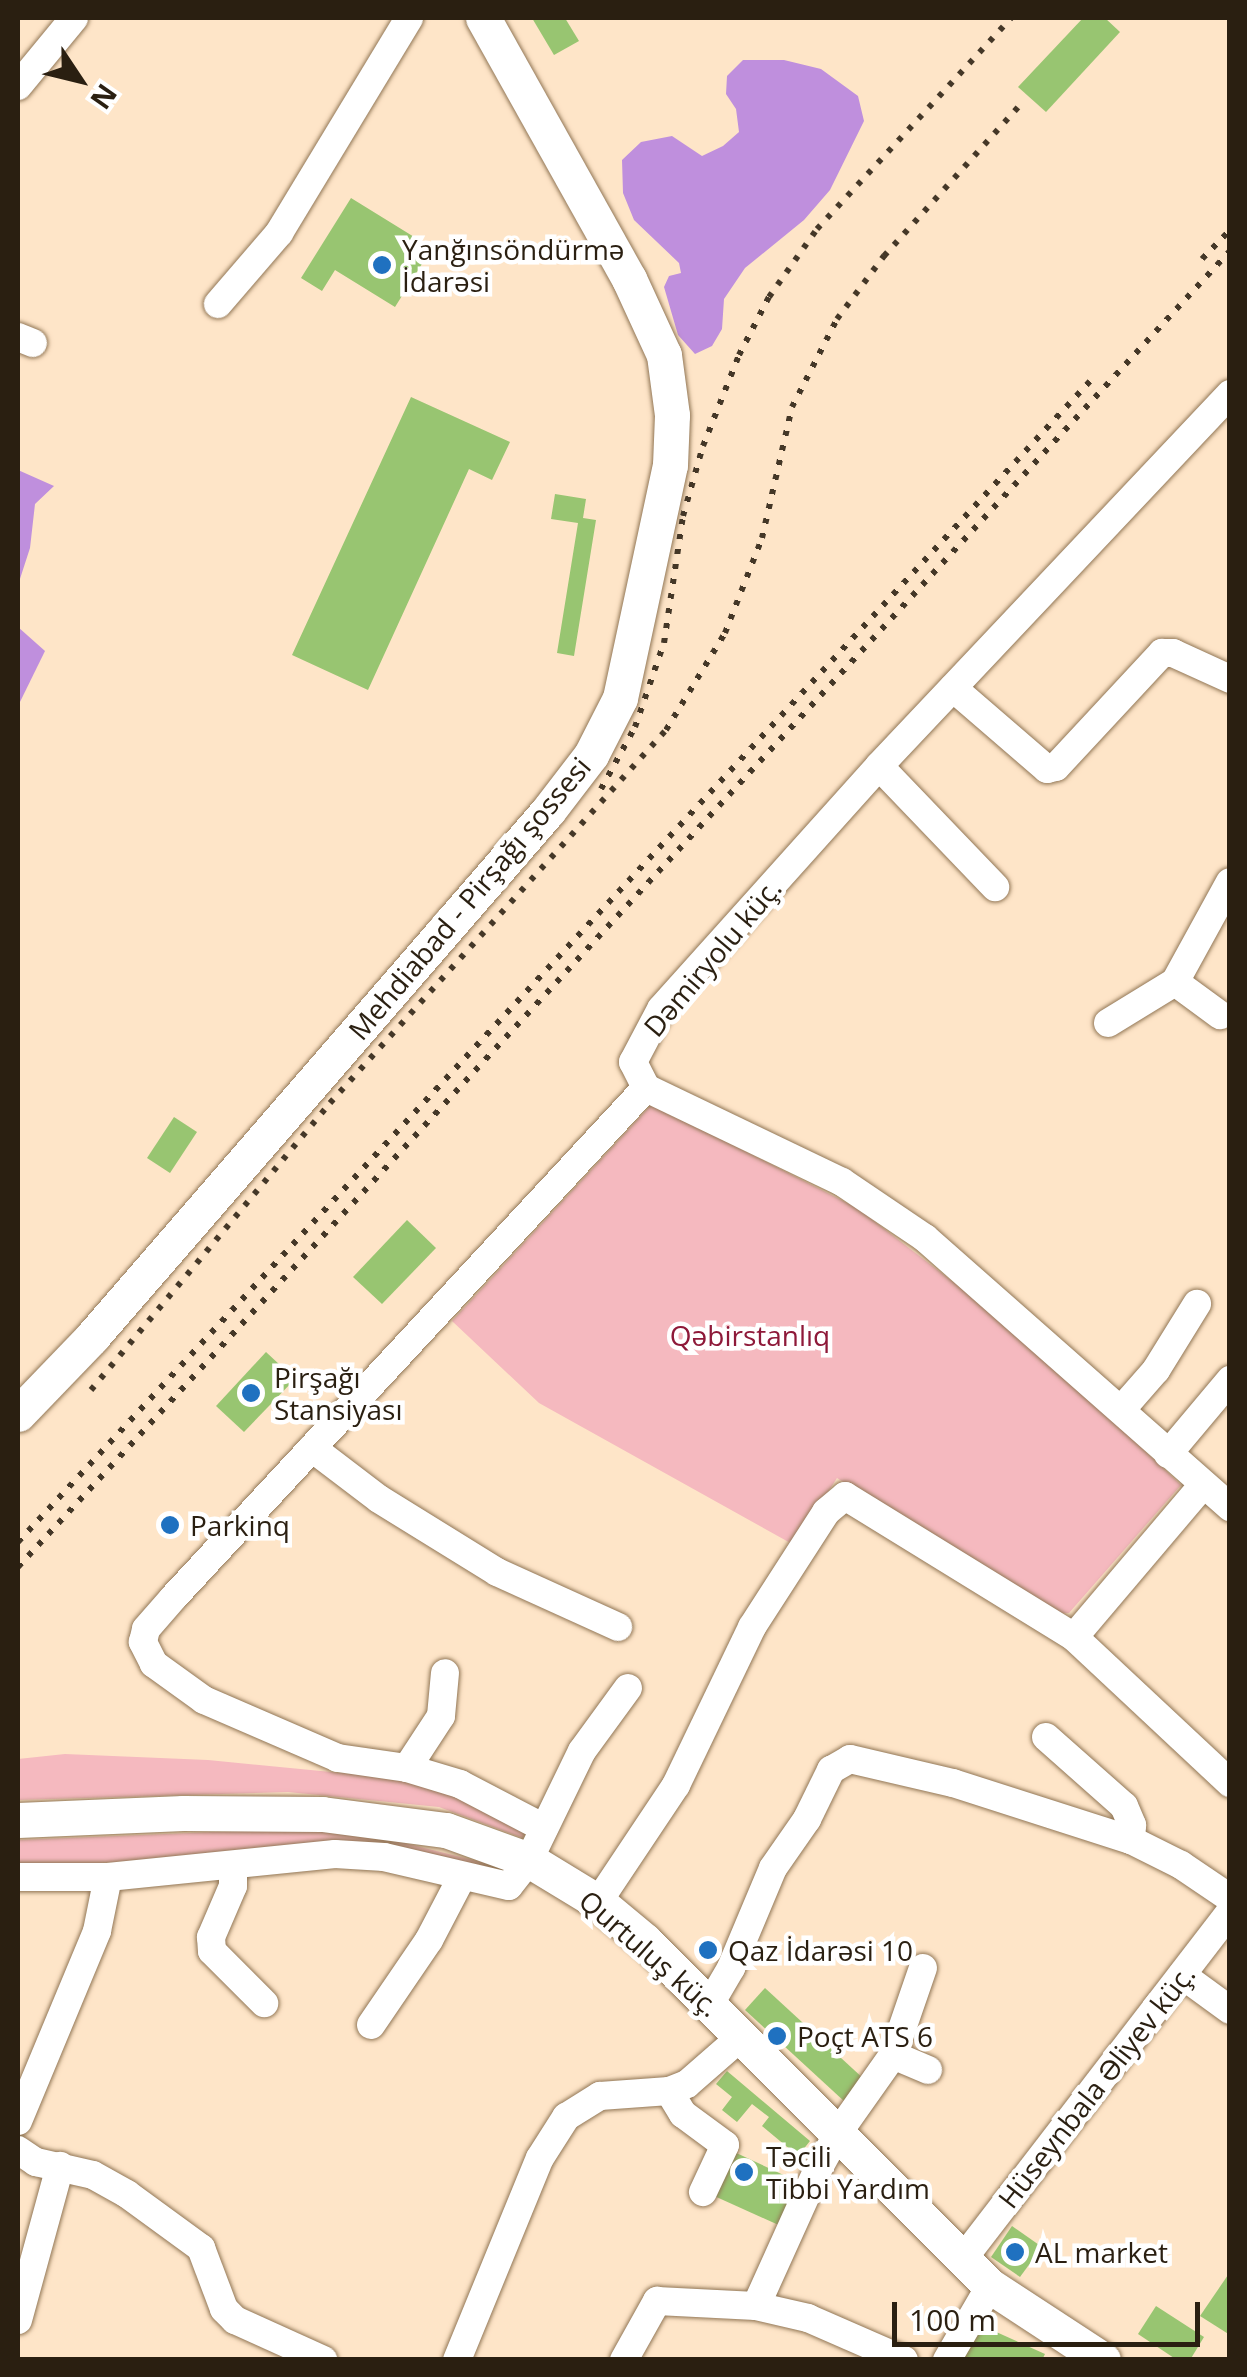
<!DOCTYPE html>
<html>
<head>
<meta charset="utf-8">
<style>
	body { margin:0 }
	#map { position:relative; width:1247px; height:2377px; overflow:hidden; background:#fee5c8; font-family:"Open Sans",sans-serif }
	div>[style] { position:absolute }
	.green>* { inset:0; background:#f5b9bf }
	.water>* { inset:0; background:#bf8fdd }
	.building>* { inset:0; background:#98c571 }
	.roads { filter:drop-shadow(0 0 2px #917655) drop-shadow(0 0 2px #917655) }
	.minor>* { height:28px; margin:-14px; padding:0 14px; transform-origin:14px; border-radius:14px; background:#fff }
	.major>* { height:35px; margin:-17.5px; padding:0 17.5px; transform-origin:17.5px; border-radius:17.5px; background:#fff }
	.rail>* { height:6px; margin-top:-3px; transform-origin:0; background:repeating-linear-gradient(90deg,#443727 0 5px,transparent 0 15px) }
	.dots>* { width:28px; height:28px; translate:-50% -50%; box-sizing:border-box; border:5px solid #fff; border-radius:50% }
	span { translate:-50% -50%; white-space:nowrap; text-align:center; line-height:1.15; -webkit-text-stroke:9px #fff; paint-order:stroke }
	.poi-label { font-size:28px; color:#2a1f11 }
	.left { translate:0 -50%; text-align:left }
	.street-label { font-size:28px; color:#2a1f11 }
	.park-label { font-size:28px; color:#8e1939 }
	.frame { position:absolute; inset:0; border:20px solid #2a1f11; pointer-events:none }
	.north { position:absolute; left:30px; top:30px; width:100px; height:100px; -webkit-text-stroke:8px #fff; paint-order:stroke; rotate:125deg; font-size:28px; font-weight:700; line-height:40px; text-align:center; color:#2a1f11 }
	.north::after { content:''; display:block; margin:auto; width:35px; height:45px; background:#2a1f11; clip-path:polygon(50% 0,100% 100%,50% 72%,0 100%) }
	.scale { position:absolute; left:892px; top:2302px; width:308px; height:45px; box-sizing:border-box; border:5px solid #2a1f11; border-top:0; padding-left:12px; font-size:30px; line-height:35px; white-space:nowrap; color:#2a1f11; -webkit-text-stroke:8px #fff; paint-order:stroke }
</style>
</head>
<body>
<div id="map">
	<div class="green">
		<i style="clip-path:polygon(652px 1104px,857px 1208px,1022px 1335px,1181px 1485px,1069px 1613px,1053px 1614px,837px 1478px,794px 1545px,539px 1403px,452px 1321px)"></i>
		<i style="clip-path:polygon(65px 1754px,208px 1760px,403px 1779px,449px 1793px,525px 1830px,523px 1838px,439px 1807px,288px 1792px,18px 1800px,18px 1759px)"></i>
		<i style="clip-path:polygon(284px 1829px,372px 1835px,509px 1869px,503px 1878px,236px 1853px,18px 1869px,18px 1840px)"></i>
	</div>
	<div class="water">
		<i style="clip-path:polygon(743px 60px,784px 60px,821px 69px,858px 96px,864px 121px,830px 190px,804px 220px,745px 268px,724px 299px,722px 329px,712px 346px,695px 354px,678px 335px,664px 287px,669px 276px,681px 273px,679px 263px,634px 220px,623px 193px,622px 160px,641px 142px,672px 136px,702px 156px,723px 146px,739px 132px,736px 109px,726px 94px,727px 76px)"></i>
		<i style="clip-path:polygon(18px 470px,54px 486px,35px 504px,30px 548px,18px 585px)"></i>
		<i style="clip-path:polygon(18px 627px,45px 651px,18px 706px)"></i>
	</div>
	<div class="building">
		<i style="clip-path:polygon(532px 18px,565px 18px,579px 41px,554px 55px)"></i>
		<i style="clip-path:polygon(1083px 18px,1105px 18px,1120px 32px,1046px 112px,1018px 87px)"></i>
		<i style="clip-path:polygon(351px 198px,432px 248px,395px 307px,335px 270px,322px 291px,301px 278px)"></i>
		<i style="clip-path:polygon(411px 397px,510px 442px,492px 480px,469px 469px,368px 690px,292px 655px)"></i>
		<i style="clip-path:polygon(555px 494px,586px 499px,583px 518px,596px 520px,574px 656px,557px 653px,578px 523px,551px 519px)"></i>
		<i style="clip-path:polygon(174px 1117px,197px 1132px,170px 1173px,147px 1158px)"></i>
		<i style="clip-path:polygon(407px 1220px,436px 1248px,382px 1304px,353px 1277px)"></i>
		<i style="clip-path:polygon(266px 1352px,295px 1379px,244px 1432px,216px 1406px)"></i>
		<i style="clip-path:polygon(765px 1988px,865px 2080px,845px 2102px,745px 2010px)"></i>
		<i style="clip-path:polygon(727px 2071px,810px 2141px,798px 2156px,762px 2126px,769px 2117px,752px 2104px,737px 2122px,722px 2110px,732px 2097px,716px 2084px)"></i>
		<i style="clip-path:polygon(732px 2151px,803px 2184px,783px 2227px,712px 2195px)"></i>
		<i style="clip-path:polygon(1012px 2226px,1042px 2247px,1020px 2277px,991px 2257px)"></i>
		<i style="clip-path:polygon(1230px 2272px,1230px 2335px,1200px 2316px)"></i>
		<i style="clip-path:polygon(1156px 2306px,1204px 2337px,1190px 2360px,1177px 2360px,1138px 2334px)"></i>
		<i style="clip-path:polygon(974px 2322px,1045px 2354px,1042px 2360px,957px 2360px)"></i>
	</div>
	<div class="roads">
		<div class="minor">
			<i style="left:18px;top:86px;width:88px;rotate:-50.5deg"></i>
			<i style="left:218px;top:304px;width:94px;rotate:-49.3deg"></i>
			<i style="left:279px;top:233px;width:251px;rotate:-58.8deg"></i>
			<i style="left:18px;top:337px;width:16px;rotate:22deg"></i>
			<i style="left:1230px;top:394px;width:511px;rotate:133.34deg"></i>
			<i style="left:879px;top:766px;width:326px;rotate:131.9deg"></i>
			<i style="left:661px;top:1009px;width:60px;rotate:117.8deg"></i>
			<i style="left:633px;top:1062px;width:29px;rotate:63deg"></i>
			<i style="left:646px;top:1088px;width:217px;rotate:25.6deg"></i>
			<i style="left:842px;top:1182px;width:100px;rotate:34deg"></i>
			<i style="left:925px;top:1238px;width:407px;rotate:41.4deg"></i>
			<i style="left:953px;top:688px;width:124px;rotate:40.8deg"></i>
			<i style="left:1047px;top:769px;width:9px;rotate:-13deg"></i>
			<i style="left:1056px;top:767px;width:156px;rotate:-47.1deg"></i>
			<i style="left:1162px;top:653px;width:11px"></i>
			<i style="left:1173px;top:653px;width:63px;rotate:24.5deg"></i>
			<i style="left:879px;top:766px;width:168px;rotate:46.2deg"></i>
			<i style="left:1175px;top:982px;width:56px;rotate:36.3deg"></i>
			<i style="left:1108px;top:1023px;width:79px;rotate:-31.5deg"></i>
			<i style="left:1175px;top:982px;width:114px;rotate:-61.2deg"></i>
			<i style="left:1121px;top:1410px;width:53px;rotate:-48.8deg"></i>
			<i style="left:1156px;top:1370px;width:78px;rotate:-58.2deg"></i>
			<i style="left:312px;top:1448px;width:84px;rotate:37.3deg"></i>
			<i style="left:379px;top:1499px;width:139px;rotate:31.7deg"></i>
			<i style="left:497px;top:1572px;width:133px;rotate:24.4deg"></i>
			<i style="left:1168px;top:1454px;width:97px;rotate:-50deg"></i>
			<i style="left:1074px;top:1637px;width:199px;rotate:-49.7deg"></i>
			<i style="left:1046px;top:1737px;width:104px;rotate:41.5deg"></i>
			<i style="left:1124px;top:1806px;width:21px;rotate:67deg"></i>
			<i style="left:1132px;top:1825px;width:15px;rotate:94deg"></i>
			<i style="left:407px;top:1768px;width:62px;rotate:-56.8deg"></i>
			<i style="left:441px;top:1716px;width:43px;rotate:-84.7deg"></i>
			<i style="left:544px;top:1828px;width:95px;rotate:-152.4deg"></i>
			<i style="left:460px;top:1784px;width:55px;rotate:-163.2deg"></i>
			<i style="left:407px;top:1768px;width:70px;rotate:-171.8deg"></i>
			<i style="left:338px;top:1758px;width:146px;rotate:-156.6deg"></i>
			<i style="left:204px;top:1700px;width:62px;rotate:-144.2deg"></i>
			<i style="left:154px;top:1664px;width:25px;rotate:-117deg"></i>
			<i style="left:143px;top:1642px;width:13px;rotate:-77deg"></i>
			<i style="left:146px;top:1629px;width:41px;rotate:-48.9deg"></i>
			<i style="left:173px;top:1598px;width:696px;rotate:-47.16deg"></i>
			<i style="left:233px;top:1865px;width:21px;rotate:90deg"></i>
			<i style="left:233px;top:1886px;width:56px;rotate:113.3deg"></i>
			<i style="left:211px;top:1937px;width:14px;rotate:86deg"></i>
			<i style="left:212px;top:1951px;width:74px;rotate:45deg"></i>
			<i style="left:18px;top:1877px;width:90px"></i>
			<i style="left:108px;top:1877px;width:228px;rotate:-5.8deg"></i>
			<i style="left:335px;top:1854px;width:49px;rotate:3.5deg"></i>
			<i style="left:384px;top:1857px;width:128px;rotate:13.1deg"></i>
			<i style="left:509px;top:1886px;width:33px;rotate:-52deg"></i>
			<i style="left:529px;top:1860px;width:121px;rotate:-64.1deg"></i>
			<i style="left:582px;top:1751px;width:78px;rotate:-53.9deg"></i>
			<i style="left:598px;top:1902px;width:141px;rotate:-56.3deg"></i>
			<i style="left:676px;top:1785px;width:175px;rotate:-64.3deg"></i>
			<i style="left:752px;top:1627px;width:137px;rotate:-57.2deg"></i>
			<i style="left:826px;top:1512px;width:25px;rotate:-40deg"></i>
			<i style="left:845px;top:1496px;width:269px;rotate:31.6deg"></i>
			<i style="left:1074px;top:1637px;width:214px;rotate:43.1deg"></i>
			<i style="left:1182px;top:1975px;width:59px;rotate:36.1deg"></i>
			<i style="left:710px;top:2004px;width:42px;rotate:-59.7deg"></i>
			<i style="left:731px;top:1968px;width:108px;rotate:-67.2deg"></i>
			<i style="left:773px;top:1868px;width:60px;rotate:-55.2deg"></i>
			<i style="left:807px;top:1819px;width:55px;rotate:-63.9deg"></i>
			<i style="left:831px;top:1770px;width:22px;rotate:-30deg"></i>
			<i style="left:850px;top:1759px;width:106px;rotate:13.1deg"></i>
			<i style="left:953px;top:1783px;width:187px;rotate:17.8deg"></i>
			<i style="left:1131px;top:1840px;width:56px;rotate:26.6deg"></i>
			<i style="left:1181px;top:1865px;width:59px;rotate:34deg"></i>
			<i style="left:371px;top:2025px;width:103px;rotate:-55.7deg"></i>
			<i style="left:429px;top:1940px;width:71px;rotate:-62.4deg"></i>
			<i style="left:893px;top:2055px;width:38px;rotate:23deg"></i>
			<i style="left:669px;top:2091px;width:27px;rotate:59deg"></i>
			<i style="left:683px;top:2114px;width:52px;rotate:36.4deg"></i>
			<i style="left:725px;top:2145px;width:52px;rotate:115.1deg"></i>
			<i style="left:18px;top:2121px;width:206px;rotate:-67.4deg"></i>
			<i style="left:97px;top:1931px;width:55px;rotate:-78.5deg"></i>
			<i style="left:18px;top:2150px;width:22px;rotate:34deg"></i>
			<i style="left:36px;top:2162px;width:58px;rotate:12.8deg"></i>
			<i style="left:93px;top:2175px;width:39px;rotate:29deg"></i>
			<i style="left:127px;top:2194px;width:92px;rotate:36.1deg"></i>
			<i style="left:201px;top:2248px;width:65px;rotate:69.3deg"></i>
			<i style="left:224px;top:2309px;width:16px;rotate:45deg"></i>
			<i style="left:235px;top:2320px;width:97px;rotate:24.4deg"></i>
			<i style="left:962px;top:2260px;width:439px;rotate:-52.4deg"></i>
			<i style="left:18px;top:2320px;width:160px;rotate:-74.7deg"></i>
			<i style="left:457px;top:2360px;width:218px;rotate:-67.7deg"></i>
			<i style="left:540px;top:2158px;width:49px;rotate:-57.6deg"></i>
			<i style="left:566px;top:2117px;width:40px;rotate:-32deg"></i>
			<i style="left:600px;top:2096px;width:69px;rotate:-4.1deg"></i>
			<i style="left:669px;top:2091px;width:19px;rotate:-21deg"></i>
			<i style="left:687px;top:2084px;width:73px;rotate:-41.1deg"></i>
			<i style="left:624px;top:2360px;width:68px;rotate:-60.8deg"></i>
			<i style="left:657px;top:2301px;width:99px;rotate:2.9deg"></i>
			<i style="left:904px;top:2360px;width:105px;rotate:-156.4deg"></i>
			<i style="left:808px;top:2318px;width:53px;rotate:-167deg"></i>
			<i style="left:756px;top:2306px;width:146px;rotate:-65.7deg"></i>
			<i style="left:816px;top:2173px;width:46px;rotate:-61.2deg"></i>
			<i style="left:838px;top:2133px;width:95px;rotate:-54.8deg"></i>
			<i style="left:893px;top:2055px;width:92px;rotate:-71deg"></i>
			<i style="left:947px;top:2360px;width:86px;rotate:-59.8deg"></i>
		</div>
		<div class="major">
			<i style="left:18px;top:1414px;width:107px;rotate:-46.1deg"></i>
			<i style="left:92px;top:1337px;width:696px;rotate:-49.08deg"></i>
			<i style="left:548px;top:811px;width:71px;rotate:-52.5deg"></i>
			<i style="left:591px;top:755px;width:64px;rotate:-63deg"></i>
			<i style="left:620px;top:698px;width:238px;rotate:-77.9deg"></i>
			<i style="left:670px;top:465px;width:50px;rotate:-87.7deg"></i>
			<i style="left:672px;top:415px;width:61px;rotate:-97.6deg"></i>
			<i style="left:664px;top:355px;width:84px;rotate:-114.7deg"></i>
			<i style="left:629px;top:279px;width:299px;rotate:-119.2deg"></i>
			<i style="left:18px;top:1820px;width:165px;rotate:-2.4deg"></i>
			<i style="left:183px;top:1813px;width:139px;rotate:0.4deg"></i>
			<i style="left:322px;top:1814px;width:125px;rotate:7.4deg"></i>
			<i style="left:446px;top:1830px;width:88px;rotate:19.9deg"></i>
			<i style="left:529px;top:1860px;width:81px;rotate:31.3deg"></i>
			<i style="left:598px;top:1902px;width:61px;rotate:39.7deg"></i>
			<i style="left:645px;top:1941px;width:488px;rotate:45deg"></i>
			<i style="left:990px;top:2286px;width:135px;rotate:33.2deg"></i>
		</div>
	</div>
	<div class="rail">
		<i style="left:1202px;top:259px;width:40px;rotate:-46deg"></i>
		<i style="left:601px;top:789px;width:71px;rotate:-61.3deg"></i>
		<i style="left:635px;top:727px;width:89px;rotate:-71deg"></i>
		<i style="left:664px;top:643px;width:128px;rotate:-81.5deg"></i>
		<i style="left:683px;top:516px;width:73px;rotate:-74.1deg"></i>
		<i style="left:703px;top:446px;width:98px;rotate:-68.4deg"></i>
		<i style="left:739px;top:355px;width:65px;rotate:-62.7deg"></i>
		<i style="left:769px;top:297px;width:83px;rotate:-54.8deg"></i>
		<i style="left:817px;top:229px;width:287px;rotate:-47.4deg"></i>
		<i style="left:91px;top:1390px;width:373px;rotate:-50.2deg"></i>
		<i style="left:330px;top:1103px;width:502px;rotate:-47.99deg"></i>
		<i style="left:666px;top:730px;width:114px;rotate:-58.7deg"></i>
		<i style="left:725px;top:633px;width:102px;rotate:-68.7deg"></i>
		<i style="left:762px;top:538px;width:134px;rotate:-77.1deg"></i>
		<i style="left:792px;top:407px;width:99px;rotate:-62.9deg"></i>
		<i style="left:837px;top:319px;width:79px;rotate:-53.3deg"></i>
		<i style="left:884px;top:256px;width:205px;rotate:-48deg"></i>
		<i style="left:18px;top:1542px;width:1580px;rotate:-47.28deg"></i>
		<i style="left:18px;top:1567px;width:1789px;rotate:-47.36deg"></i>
	</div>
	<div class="dots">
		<i style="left:382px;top:265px;background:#1f71c0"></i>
		<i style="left:251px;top:1393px;background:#1f71c0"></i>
		<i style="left:170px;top:1525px;background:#1f71c0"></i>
		<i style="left:708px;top:1950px;background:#1f71c0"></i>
		<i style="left:777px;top:2036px;background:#1f71c0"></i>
		<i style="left:744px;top:2172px;background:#1f71c0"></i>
		<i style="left:1015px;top:2252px;background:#1f71c0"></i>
	</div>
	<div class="poi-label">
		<span class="left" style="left:402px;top:265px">Yanğınsöndürmə<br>İdarəsi</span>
		<span class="left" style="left:274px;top:1393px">Pirşağı<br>Stansiyası</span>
		<span class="left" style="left:190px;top:1525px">Parkinq</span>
		<span class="left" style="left:728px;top:1950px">Qaz İdarəsi 10</span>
		<span class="left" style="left:797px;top:2036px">Poçt ATS 6</span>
		<span class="left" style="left:766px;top:2172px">Təcili<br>Tibbi Yardım</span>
		<span class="left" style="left:1035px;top:2252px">AL market</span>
	</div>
	<div class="street-label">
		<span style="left:469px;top:898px;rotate:-50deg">Mehdiabad - Pirşağı şossesi</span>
		<span style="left:712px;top:957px;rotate:-50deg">Dəmiryolu küç.</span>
		<span style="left:650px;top:1953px;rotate:41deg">Qurtuluş küç.</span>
		<span style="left:1096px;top:2086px;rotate:-52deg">Hüseynbala Əliyev küç.</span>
	</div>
	<div class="park-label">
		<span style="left:750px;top:1335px">Qəbirstanlıq</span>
	</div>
	<div class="frame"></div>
	<div class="north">N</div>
	<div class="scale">100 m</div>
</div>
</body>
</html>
